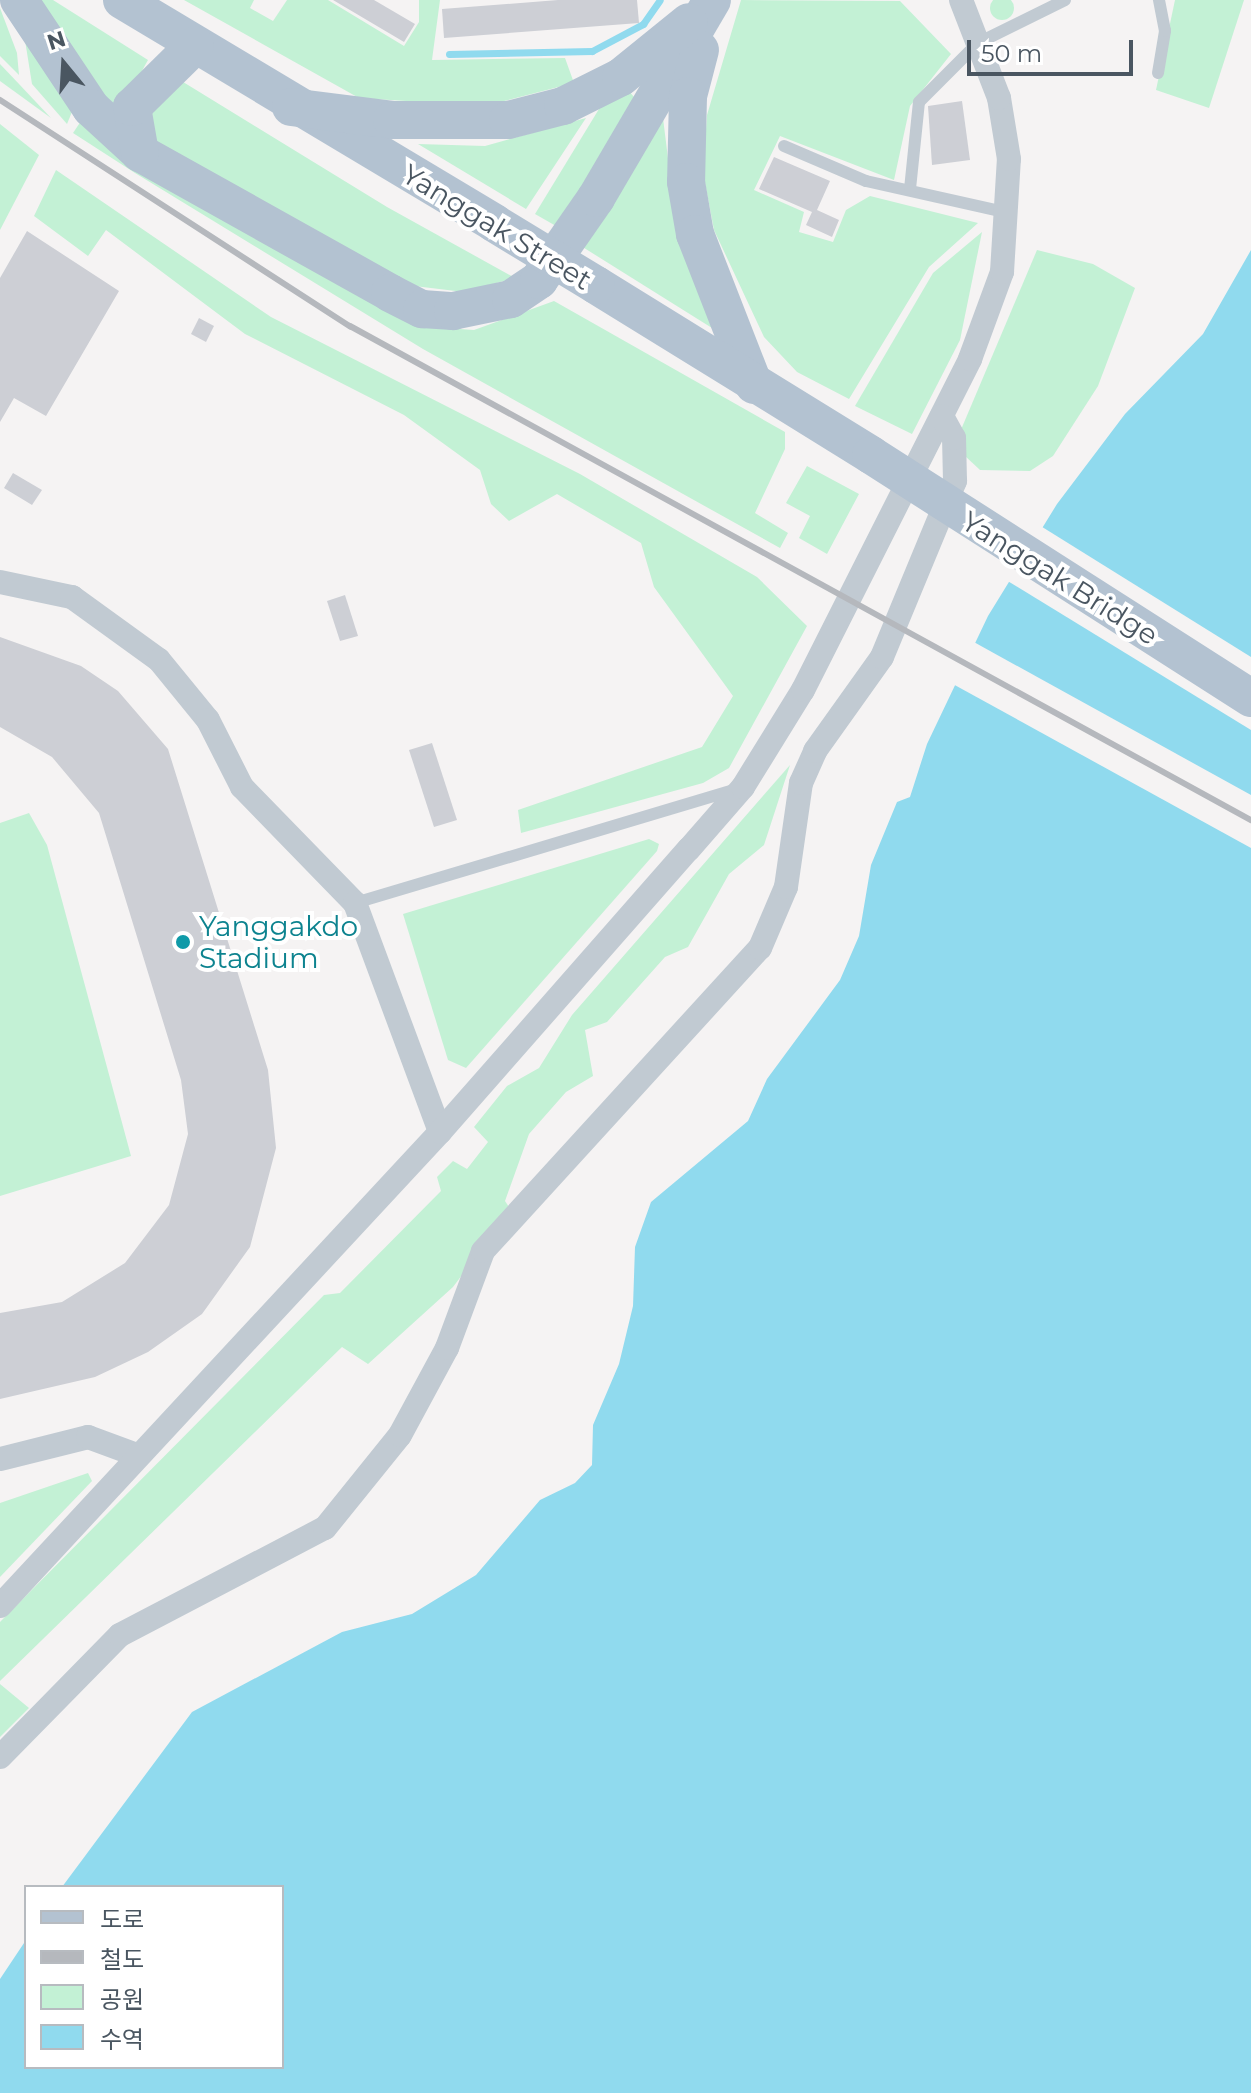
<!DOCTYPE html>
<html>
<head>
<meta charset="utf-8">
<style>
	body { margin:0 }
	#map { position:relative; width:1251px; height:2093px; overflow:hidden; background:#f5f3f3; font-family:Montserrat,"Noto Sans KR",sans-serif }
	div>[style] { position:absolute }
	.green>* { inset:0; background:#c3f1d5 }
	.round { border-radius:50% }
	.water>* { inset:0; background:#90daee }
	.pier>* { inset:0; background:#f5f3f3 }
	.stream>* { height:7px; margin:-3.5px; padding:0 3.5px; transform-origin:3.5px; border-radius:3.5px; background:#90daee }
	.building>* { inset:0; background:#cdcfd5 }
	.lane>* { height:12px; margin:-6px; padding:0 6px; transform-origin:6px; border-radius:6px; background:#c1cad2 }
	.street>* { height:24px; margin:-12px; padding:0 12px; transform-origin:12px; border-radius:12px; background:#c1cad2 }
	.primary>* { height:38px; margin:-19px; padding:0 19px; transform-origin:19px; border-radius:19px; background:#b3c2d1 }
	.rail>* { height:6px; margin:-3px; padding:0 3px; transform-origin:3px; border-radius:3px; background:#b5b8bd }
	.primary-bridge>* { height:38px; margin:-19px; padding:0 19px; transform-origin:19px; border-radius:19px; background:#b3c2d1 }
	.dots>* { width:22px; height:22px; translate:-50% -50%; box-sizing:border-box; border:4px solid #fff; border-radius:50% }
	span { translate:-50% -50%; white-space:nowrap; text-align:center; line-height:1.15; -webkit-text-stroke:8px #fff; paint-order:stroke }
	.street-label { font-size:28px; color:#4a5661 }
	.culture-label { font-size:28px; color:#0d838f }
	.left { translate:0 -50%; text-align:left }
	.legend { position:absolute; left:24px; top:1885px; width:260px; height:184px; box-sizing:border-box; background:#fff; border:2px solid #b7bbc0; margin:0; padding:10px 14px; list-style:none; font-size:24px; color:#4a5661 }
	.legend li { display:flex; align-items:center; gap:16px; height:40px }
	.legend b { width:40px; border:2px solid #b7bbc0 }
	.north { position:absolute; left:24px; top:24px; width:80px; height:80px; -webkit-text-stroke:6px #fff; paint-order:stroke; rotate:342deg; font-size:22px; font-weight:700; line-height:32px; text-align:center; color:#4a5661 }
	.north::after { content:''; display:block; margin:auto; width:28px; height:36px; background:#4a5661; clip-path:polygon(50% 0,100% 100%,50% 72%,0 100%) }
	.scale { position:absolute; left:967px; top:40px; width:166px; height:36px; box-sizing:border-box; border:4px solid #4a5661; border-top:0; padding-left:10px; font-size:24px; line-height:28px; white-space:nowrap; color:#4a5661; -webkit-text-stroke:6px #fff; paint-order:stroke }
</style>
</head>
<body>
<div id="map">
	<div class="green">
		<i class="round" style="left:990px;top:-4px;width:24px;height:24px"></i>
		<i style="clip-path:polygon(32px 0,53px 0,148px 60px,124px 103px,108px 106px)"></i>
		<i style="clip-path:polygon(184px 0,254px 0,250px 8px,273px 21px,287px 0,328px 0,404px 46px,419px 22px,419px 0,440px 0,432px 60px,565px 58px,574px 83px,485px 106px,359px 98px)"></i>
		<i style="clip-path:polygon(741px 0,900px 1px,951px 54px,910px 106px,894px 180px,780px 136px,754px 190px,804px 212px,799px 232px,833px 242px,846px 210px,870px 196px,978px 223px,929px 267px,849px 399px,797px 372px,764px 337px,714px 230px,703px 172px,707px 115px)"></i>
		<i style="clip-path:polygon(1175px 0,1244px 0,1209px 108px,1156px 90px)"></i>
		<i style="clip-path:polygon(0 8px,17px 53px,19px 75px,0 56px)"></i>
		<i style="clip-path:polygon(24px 34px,74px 107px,67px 124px,32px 84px)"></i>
		<i style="clip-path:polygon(0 64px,19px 84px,51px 118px,0 81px)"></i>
		<i style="clip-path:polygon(175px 77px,387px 207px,515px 278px,464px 292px,406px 285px,152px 140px,148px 115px)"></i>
		<i style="clip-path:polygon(629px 91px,634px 97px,563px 230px,535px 214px,599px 109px)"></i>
		<i style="clip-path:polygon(85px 115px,415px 326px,474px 330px,554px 301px,785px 432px,785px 449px,755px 513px,788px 533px,780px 548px,423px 349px,135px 173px,73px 133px)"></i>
		<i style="clip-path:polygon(586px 118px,526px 209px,418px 144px,485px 146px)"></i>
		<i style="clip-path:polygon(663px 118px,678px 239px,712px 328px,581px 246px)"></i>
		<i style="clip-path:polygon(0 124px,39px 155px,0 230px)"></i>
		<i style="clip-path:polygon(56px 170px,271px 317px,580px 474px,757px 577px,807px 626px,729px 768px,703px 783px,521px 833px,518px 810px,702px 747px,733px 696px,654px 587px,641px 543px,557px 494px,509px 521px,491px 504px,480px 470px,404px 415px,245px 334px,106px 230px,88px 256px,34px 216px)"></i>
		<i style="clip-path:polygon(982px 232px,960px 340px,912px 434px,855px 406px,933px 273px)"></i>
		<i style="clip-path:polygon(1037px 250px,1093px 264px,1135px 288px,1098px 386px,1053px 456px,1030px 471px,980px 470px,964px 455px,960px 432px)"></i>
		<i style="clip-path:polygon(807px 466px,859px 494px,827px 554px,799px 538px,810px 516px,786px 503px)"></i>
		<i style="clip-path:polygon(790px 765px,764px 845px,729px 874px,688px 947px,665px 957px,607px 1022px,585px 1030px,593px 1076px,566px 1092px,529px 1134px,505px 1201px,511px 1210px,453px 1287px,368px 1364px,342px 1347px,0 1681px,0 1622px,324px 1295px,340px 1293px,441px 1191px,437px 1177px,453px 1161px,467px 1169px,488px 1142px,474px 1127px,507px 1086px,539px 1068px,572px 1015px)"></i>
		<i style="clip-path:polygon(29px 813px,47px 845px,131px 1156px,0 1196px,0 823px)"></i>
		<i style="clip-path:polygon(649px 839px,659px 844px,657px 851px,466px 1068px,448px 1060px,403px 914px)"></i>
		<i style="clip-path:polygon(88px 1473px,92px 1481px,0 1577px,0 1503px)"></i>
		<i style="clip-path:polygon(0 1684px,29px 1708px,0 1737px)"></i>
	</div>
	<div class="water">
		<i style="clip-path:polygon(1251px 250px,1251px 2093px,0 2093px,0 1979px,26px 1940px,26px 2067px,282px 2067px,282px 1887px,62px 1887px,192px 1712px,342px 1632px,412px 1614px,476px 1575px,540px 1500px,575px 1483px,592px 1465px,593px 1425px,619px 1364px,633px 1306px,635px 1247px,651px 1202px,748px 1121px,767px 1079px,840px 980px,859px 936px,871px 865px,897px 802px,910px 797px,927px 744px,988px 616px,1057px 504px,1125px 414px,1203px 334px)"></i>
	</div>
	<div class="pier">
		<i style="clip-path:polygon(1039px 525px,1251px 657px,1251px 730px,1006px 580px)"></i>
		<i style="clip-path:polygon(972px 641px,1251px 795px,1251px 848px,951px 683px)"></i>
	</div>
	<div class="stream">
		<i style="left:449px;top:54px;width:143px;rotate:-1.2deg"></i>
		<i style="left:592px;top:51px;width:58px;rotate:-27.9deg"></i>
		<i style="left:643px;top:24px;width:29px;rotate:-55deg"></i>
	</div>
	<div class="building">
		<i style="clip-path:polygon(333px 0,374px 0,415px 24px,404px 42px)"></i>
		<i style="clip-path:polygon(558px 0,637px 0,639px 23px,444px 38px,442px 9px)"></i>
		<i style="clip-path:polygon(962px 101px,970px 160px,932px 165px,928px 106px)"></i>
		<i style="clip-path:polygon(774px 157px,830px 181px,817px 210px,839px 220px,832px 237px,806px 225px,812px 212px,759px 189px)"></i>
		<i style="clip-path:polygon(27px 231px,119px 291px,46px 416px,14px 398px,0 422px,0 278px)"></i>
		<i style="clip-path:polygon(199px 318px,214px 326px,206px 342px,191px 334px)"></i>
		<i style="clip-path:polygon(13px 473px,42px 490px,32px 505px,4px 488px)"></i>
		<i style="clip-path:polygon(345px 595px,358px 636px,340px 641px,327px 601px)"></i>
		<i style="clip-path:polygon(0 637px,81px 666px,118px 691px,168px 749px,268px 1070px,276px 1148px,250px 1247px,202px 1314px,148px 1352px,95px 1377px,0 1399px,0 1313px,62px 1302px,125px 1263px,169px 1205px,188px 1134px,181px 1080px,99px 813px,52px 757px,0 727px)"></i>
		<i style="clip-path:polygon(432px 743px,457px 820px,434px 827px,409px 750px)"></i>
	</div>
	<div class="lane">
		<i style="left:1158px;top:73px;width:43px;rotate:-80.5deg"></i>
		<i style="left:1165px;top:31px;width:32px;rotate:-101deg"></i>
		<i style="left:784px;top:146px;width:89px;rotate:23.1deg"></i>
		<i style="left:866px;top:181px;width:147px;rotate:12.6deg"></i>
		<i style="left:910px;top:189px;width:87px;rotate:-84.1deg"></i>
		<i style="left:919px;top:102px;width:83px;rotate:-45deg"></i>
		<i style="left:978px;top:43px;width:97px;rotate:-26.3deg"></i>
		<i style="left:355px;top:903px;width:396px;rotate:-16.6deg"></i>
	</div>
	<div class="street">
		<i style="left:0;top:582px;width:74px;rotate:11.8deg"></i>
		<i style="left:72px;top:597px;width:107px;rotate:35.9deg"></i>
		<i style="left:159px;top:660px;width:77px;rotate:50.8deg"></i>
		<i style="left:208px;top:720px;width:75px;rotate:63.1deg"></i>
		<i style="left:242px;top:787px;width:162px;rotate:45.8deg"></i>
		<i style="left:355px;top:903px;width:244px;rotate:69.6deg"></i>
		<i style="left:0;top:1459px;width:91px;rotate:-14deg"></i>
		<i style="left:88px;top:1437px;width:52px;rotate:20.2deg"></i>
		<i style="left:0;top:1606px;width:647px;rotate:-47.13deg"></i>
		<i style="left:440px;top:1132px;width:377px;rotate:-48.7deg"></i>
		<i style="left:689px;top:849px;width:82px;rotate:-48.9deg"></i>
		<i style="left:743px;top:787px;width:114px;rotate:-58.3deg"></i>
		<i style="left:803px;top:690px;width:371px;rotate:-63.2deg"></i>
		<i style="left:970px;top:359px;width:93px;rotate:-69.8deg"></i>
		<i style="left:1002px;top:272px;width:113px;rotate:-86.5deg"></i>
		<i style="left:1009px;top:159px;width:62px;rotate:-99.3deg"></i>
		<i style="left:999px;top:98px;width:105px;rotate:-111.2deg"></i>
		<i style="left:0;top:1757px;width:171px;rotate:-45.5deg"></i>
		<i style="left:120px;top:1635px;width:231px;rotate:-27.6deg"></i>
		<i style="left:325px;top:1528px;width:119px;rotate:-51.1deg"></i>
		<i style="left:400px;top:1435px;width:99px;rotate:-61.6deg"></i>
		<i style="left:447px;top:1348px;width:103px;rotate:-69.6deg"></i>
		<i style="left:483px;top:1251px;width:411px;rotate:-47.6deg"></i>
		<i style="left:760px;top:948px;width:66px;rotate:-66.9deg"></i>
		<i style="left:786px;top:887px;width:105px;rotate:-81.8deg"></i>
		<i style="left:801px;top:783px;width:35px;rotate:-66deg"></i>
		<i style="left:815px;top:751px;width:115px;rotate:-54.5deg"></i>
		<i style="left:882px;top:657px;width:191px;rotate:-67.5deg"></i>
		<i style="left:955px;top:481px;width:43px;rotate:-91.3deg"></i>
		<i style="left:954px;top:438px;width:25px;rotate:-119deg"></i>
	</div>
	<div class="primary">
		<i style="left:19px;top:0;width:130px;rotate:56.3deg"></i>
		<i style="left:91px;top:108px;width:67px;rotate:42.6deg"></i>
		<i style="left:140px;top:153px;width:287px;rotate:29.2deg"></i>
		<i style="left:390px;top:293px;width:36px;rotate:27deg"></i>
		<i style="left:422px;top:309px;width:31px;rotate:4deg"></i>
		<i style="left:453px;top:311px;width:59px;rotate:-11.7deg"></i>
		<i style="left:511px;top:299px;width:34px;rotate:-34deg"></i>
		<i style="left:539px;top:280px;width:100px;rotate:-55.2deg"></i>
		<i style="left:596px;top:198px;width:229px;rotate:-59.6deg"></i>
		<i style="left:122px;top:0;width:434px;rotate:30.9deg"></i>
		<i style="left:700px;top:50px;width:48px;rotate:104.6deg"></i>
		<i style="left:688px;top:96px;width:86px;rotate:91.3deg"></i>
		<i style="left:686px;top:182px;width:53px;rotate:80.2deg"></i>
		<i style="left:695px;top:234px;width:162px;rotate:68.7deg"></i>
		<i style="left:291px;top:107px;width:102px;rotate:7.3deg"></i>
		<i style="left:392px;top:120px;width:116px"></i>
		<i style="left:508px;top:120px;width:57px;rotate:-14.3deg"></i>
		<i style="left:563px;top:106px;width:65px;rotate:-26.6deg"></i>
		<i style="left:621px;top:77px;width:87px;rotate:-39deg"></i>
		<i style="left:140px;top:153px;width:47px;rotate:-99.9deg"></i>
		<i style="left:132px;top:107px;width:88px;rotate:-44.5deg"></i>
		<i style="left:596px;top:285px;width:323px;rotate:31.7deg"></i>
	</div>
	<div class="rail">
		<i style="left:0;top:100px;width:417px;rotate:32.9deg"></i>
		<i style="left:350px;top:326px;width:1028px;rotate:28.74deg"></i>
	</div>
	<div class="primary-bridge">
		<i style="left:494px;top:223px;width:119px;rotate:31.3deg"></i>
		<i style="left:871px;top:455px;width:451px;rotate:32.6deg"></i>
	</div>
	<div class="dots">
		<i style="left:183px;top:942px;background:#0f9aa8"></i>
	</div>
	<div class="street-label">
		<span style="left:497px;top:227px;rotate:31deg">Yanggak Street</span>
		<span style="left:1060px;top:578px;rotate:32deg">Yanggak Bridge</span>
	</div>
	<div class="culture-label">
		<span class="left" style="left:199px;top:942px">Yanggakdo<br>Stadium</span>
	</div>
	<ul class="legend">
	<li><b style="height:10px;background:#b3c2d1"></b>도로</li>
	<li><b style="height:10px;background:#b5b8bd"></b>철도</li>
	<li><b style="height:22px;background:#c3f1d5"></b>공원</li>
	<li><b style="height:22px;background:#90daee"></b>수역</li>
	</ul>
	<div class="north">N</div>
	<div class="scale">50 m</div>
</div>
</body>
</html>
